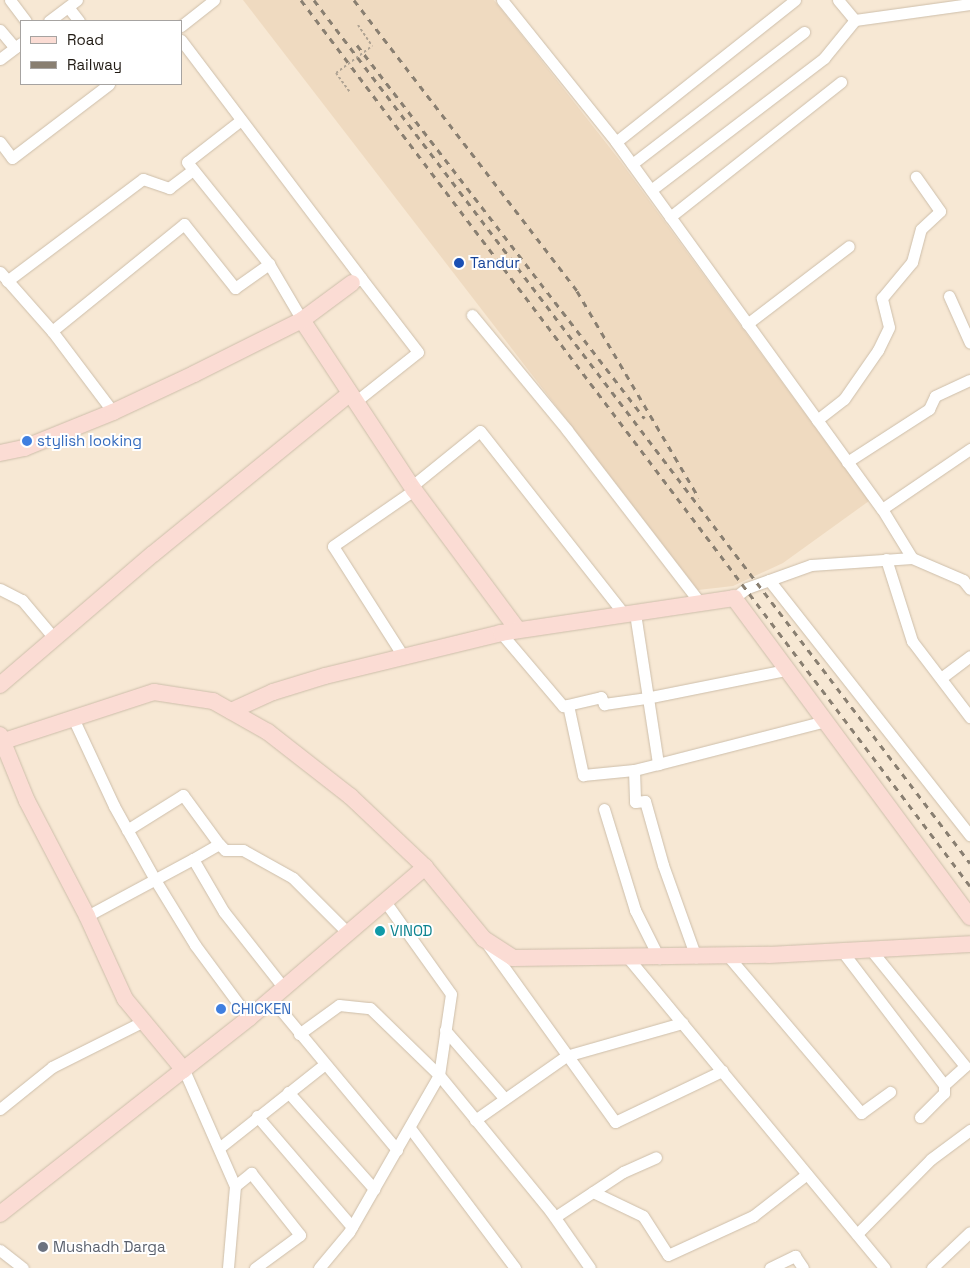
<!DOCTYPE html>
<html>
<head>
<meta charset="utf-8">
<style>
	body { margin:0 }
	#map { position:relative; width:970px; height:1268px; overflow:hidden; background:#f7e8d4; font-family:"Space Grotesk",sans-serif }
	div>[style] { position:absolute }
	.built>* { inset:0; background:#efdac0 }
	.path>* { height:2px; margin-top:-1px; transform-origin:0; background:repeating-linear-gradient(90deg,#afa393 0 2.5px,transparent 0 5px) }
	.roads { filter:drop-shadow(0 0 1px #cdbeaa) drop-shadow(0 0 1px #cdbeaa) }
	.street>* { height:11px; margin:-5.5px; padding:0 5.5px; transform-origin:5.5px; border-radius:5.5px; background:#fff }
	.secondary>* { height:16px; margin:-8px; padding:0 8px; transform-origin:8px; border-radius:8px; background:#fbdcd4 }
	.rail>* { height:3px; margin-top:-1.5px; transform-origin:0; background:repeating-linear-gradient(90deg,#897f71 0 6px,transparent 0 12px) }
	.path-bridge>* { height:2px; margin-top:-1px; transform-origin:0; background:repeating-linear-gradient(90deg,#afa393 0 2.5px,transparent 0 5px) }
	.dots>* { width:14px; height:14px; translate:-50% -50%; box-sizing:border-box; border:2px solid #fff; border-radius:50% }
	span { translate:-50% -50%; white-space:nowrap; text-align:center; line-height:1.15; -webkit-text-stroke:4px #fff; paint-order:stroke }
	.transit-label { font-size:15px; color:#164399 }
	.left { translate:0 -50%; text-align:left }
	.shop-label { font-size:15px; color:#366cbe }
	.culture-label { font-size:15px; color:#0d838f }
	.worship-label { font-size:15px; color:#5b616d }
	.legend { position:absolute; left:20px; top:20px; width:162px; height:65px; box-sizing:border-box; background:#fff; border:1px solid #a6a3a1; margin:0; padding:6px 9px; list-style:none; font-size:15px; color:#201a13 }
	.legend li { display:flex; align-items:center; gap:10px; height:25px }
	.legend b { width:25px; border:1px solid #a6a3a1 }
</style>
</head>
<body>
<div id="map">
	<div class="built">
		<i style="clip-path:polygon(243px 0,494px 0,621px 162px,869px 501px,783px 563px,733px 586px,698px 590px)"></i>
	</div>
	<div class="path">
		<i style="left:358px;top:25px;width:25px;rotate:56deg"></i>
		<i style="left:336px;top:73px;width:24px;rotate:54deg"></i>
	</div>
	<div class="roads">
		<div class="street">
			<i style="left:10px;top:0;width:26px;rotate:53deg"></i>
			<i style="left:502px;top:0;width:182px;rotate:51.2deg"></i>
			<i style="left:795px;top:0;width:228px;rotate:141.6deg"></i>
			<i style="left:616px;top:142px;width:453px;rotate:54.1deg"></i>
			<i style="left:838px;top:0;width:26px;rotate:50deg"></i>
			<i style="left:855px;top:20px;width:116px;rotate:-7.9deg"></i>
			<i style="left:68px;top:7px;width:18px;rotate:52deg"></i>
			<i style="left:49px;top:21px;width:35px;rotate:-37deg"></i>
			<i style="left:181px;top:26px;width:42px;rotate:-38.2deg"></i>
			<i style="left:0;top:30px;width:23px;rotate:50deg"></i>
			<i style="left:181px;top:40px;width:298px;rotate:52.9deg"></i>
			<i style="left:0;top:59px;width:26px;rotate:-37deg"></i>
			<i style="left:241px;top:120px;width:68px;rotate:142.1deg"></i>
			<i style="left:187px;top:162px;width:131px;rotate:51.2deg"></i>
			<i style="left:0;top:142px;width:20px;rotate:53deg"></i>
			<i style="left:12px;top:158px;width:122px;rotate:-37.3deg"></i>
			<i style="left:632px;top:164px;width:217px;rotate:-37.5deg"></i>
			<i style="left:651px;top:190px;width:218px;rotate:-37.3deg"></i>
			<i style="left:824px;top:58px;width:49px;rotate:-50.8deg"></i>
			<i style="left:670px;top:217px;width:218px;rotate:-38.3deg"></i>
			<i style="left:0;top:272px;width:79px;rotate:48.6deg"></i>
			<i style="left:52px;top:331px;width:101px;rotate:53deg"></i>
			<i style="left:7px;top:281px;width:170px;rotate:-36.9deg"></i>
			<i style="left:143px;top:179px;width:28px;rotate:19deg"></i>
			<i style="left:169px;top:188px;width:30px;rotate:-37deg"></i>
			<i style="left:949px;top:296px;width:51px;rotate:65.9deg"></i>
			<i style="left:472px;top:315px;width:149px;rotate:50.4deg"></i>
			<i style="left:567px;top:430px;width:218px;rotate:52.4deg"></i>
			<i style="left:747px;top:324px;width:128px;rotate:-37.4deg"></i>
			<i style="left:52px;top:331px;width:170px;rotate:-39deg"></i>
			<i style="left:184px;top:224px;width:82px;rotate:51.4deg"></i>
			<i style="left:235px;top:288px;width:42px;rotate:-35.2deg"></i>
			<i style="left:269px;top:264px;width:65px;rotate:59.5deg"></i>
			<i style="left:355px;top:402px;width:80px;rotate:-38.4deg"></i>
			<i style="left:418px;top:352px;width:93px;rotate:-127.6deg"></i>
			<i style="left:361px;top:278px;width:6px;rotate:149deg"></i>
			<i style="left:817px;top:420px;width:34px;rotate:-38deg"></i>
			<i style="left:844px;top:399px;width:60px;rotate:-55.2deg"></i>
			<i style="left:878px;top:350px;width:25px;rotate:-64deg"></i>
			<i style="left:889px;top:327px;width:30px;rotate:-104deg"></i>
			<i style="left:882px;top:298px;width:47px;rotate:-50.2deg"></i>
			<i style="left:912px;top:262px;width:34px;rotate:-75deg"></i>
			<i style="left:921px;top:229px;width:26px;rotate:-43deg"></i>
			<i style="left:940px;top:211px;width:42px;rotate:-125.2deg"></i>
			<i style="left:847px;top:462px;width:98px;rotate:-32.9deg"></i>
			<i style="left:929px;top:409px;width:14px;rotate:-65deg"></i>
			<i style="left:935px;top:396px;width:38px;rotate:-25deg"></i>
			<i style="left:412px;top:486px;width:87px;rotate:-39deg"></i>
			<i style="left:480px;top:431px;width:233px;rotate:51.8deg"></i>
			<i style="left:912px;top:558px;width:56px;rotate:23.3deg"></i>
			<i style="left:963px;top:580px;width:11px;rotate:52deg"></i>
			<i style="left:886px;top:559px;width:86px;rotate:72.4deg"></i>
			<i style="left:912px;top:641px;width:96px;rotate:52.7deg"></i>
			<i style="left:769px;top:580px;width:325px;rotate:51.8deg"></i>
			<i style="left:0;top:589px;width:25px;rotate:27deg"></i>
			<i style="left:22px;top:600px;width:50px;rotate:49.9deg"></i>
			<i style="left:734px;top:598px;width:16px;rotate:-38deg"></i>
			<i style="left:747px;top:588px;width:68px;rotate:-19.8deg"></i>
			<i style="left:811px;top:565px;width:101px;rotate:-4deg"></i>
			<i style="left:912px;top:558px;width:57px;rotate:-121.5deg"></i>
			<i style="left:882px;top:509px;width:107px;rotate:-34.3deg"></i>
			<i style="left:635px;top:613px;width:153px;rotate:81.3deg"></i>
			<i style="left:658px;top:764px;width:173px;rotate:-14.4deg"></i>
			<i style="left:501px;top:633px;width:96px;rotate:49.7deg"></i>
			<i style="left:563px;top:706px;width:39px;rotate:-13deg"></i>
			<i style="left:601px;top:697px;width:8px;rotate:67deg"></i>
			<i style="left:604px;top:704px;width:42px;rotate:-8.1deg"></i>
			<i style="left:646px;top:698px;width:143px;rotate:-11.3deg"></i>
			<i style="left:403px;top:656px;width:130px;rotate:-122.5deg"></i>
			<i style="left:333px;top:546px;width:98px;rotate:-34.7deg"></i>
			<i style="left:941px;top:678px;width:36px;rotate:-37deg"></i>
			<i style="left:568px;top:705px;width:72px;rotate:77.9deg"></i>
			<i style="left:583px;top:775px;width:51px;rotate:-5.6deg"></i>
			<i style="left:73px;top:718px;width:97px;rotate:65deg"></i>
			<i style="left:114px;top:806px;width:82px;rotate:60.9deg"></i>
			<i style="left:154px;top:878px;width:79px;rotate:58.5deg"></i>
			<i style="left:195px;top:945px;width:91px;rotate:53.5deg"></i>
			<i style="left:658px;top:764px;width:25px;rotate:166deg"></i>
			<i style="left:634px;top:770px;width:32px;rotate:88deg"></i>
			<i style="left:635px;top:802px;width:10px;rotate:-6deg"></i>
			<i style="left:645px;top:801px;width:66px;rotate:74.3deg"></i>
			<i style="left:663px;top:865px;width:98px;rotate:70.3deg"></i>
			<i style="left:604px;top:809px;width:106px;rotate:72.9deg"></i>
			<i style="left:635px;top:910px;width:54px;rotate:63.4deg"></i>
			<i style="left:127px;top:830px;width:66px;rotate:-32deg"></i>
			<i style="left:183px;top:795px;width:61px;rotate:53.7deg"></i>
			<i style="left:219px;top:844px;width:30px;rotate:150deg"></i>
			<i style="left:219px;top:844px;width:8px;rotate:45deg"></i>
			<i style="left:225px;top:850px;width:18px"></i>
			<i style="left:243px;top:850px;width:57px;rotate:29.2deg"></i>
			<i style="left:293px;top:878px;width:76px;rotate:45deg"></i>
			<i style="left:384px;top:900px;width:115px;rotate:54.5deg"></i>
			<i style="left:451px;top:994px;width:82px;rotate:98.4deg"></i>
			<i style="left:439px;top:1075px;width:177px;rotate:50.7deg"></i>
			<i style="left:551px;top:1212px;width:68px;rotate:55.1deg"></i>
			<i style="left:87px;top:916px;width:120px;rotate:-28.3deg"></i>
			<i style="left:193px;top:859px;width:61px;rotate:59.7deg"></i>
			<i style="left:224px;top:912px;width:95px;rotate:51.8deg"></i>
			<i style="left:488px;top:945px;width:218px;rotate:54.3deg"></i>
			<i style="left:615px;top:1122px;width:119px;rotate:-25.5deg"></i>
			<i style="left:842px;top:951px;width:168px;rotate:52.7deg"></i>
			<i style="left:944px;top:1085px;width:28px;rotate:-42deg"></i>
			<i style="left:965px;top:1066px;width:149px;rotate:-129deg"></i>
			<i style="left:728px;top:956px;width:206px;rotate:49.7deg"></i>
			<i style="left:861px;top:1113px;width:36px;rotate:-36deg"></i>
			<i style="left:629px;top:959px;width:401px;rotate:50.4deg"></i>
			<i style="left:270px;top:997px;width:199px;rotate:50.3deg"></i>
			<i style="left:445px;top:1030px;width:91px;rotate:49deg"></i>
			<i style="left:299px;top:1034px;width:49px;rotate:-35.9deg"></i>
			<i style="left:339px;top:1005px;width:31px;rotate:6deg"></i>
			<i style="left:370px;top:1008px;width:96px;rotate:44.2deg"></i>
			<i style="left:439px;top:1075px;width:181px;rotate:119.8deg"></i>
			<i style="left:349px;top:1232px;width:47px;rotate:129.8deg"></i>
			<i style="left:184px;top:1070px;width:127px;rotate:66.3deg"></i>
			<i style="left:235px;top:1186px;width:82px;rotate:94.9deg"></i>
			<i style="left:288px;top:1092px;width:130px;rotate:48.4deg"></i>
			<i style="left:0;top:1109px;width:67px;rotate:-38.9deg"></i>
			<i style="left:52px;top:1067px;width:103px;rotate:-26.6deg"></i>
			<i style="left:257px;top:1116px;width:146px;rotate:49.4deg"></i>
			<i style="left:920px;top:1117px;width:34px;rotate:-45deg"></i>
			<i style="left:944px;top:1093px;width:8px;rotate:-90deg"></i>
			<i style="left:475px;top:1120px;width:111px;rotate:-35.1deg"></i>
			<i style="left:566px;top:1056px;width:121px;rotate:-15.9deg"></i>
			<i style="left:410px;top:1128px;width:175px;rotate:53.1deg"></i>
			<i style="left:219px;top:1148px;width:135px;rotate:-38.4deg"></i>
			<i style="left:235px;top:1186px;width:21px;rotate:-39deg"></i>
			<i style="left:251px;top:1173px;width:79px;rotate:51.7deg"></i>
			<i style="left:300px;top:1235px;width:56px;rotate:143.7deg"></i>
			<i style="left:593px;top:1192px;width:55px;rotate:25.6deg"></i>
			<i style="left:643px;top:1216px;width:46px;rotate:57.3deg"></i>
			<i style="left:668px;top:1255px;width:94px;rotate:-24.6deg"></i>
			<i style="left:753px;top:1216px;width:68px;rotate:-37.9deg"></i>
			<i style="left:555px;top:1217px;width:82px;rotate:-33.5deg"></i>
			<i style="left:623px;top:1172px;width:36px;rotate:-24deg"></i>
			<i style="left:857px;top:1234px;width:105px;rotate:-45.4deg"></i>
			<i style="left:931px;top:1159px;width:49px;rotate:-36.6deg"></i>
			<i style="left:0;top:1250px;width:29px;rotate:38deg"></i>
			<i style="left:770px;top:1268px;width:28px;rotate:-26deg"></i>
			<i style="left:795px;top:1256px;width:14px;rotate:56deg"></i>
			<i style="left:932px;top:1268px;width:52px;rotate:-43.5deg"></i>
		</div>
		<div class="secondary">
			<i style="left:302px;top:320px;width:204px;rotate:56.6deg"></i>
			<i style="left:414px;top:490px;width:174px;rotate:53.4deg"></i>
			<i style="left:0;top:453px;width:25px;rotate:-12deg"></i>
			<i style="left:24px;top:448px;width:96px;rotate:-22deg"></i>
			<i style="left:113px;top:412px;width:89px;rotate:-25.1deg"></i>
			<i style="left:194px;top:374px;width:121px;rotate:-26.6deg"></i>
			<i style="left:302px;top:320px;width:62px;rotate:-36.5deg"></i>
			<i style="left:0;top:685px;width:201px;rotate:-40.6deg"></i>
			<i style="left:153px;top:554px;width:253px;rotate:-39.2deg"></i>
			<i style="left:231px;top:711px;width:46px;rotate:-24.3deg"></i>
			<i style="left:273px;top:692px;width:54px;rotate:-17.1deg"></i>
			<i style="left:325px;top:676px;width:181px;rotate:-13.7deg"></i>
			<i style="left:501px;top:633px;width:236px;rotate:-8.5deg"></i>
			<i style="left:734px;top:598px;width:397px;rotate:53.5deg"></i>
			<i style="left:0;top:735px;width:71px;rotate:67.8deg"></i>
			<i style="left:27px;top:801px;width:130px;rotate:62.4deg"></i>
			<i style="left:87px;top:916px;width:91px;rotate:65.4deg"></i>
			<i style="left:125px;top:999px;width:92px;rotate:50.3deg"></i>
			<i style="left:4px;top:741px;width:158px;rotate:-18.1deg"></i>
			<i style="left:154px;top:692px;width:60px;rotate:8.7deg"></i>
			<i style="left:213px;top:701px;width:63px;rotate:29.4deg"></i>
			<i style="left:268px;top:732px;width:104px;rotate:38deg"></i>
			<i style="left:350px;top:796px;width:103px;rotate:43.4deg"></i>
			<i style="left:425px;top:867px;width:93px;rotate:50.7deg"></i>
			<i style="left:484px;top:939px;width:35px;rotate:33deg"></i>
			<i style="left:513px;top:958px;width:256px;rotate:-0.7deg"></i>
			<i style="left:769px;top:955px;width:201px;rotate:-3.1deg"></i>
			<i style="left:0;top:1214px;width:317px;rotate:-38.2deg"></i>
			<i style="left:249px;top:1018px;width:232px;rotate:-40.6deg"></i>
		</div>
	</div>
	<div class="rail">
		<i style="left:301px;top:0;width:1110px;rotate:52.94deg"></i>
		<i style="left:314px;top:0;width:1084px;rotate:52.76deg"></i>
		<i style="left:354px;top:0;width:367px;rotate:52.5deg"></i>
		<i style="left:577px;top:291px;width:240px;rotate:59.5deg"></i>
		<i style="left:357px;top:45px;width:471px;rotate:52.4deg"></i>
	</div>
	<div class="path-bridge">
		<i style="left:336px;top:73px;width:45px;rotate:-36.9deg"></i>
	</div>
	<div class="dots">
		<i style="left:459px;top:263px;background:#1a4fb4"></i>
		<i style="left:27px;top:441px;background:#3f7fe0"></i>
		<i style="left:380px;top:931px;background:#0f9aa8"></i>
		<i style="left:221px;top:1009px;background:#3f7fe0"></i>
		<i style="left:43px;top:1247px;background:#6b7280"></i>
	</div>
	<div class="transit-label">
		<span class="left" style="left:470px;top:263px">Tandur</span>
	</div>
	<div class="shop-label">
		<span class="left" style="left:37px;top:441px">stylish looking</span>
		<span class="left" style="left:231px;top:1009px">CHICKEN</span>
	</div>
	<div class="culture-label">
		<span class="left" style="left:390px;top:931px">VINOD</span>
	</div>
	<div class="worship-label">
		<span class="left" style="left:53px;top:1247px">Mushadh Darga</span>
	</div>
	<ul class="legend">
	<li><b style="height:6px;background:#fbdcd4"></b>Road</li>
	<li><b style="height:6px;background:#897f71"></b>Railway</li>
	</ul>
</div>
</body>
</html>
